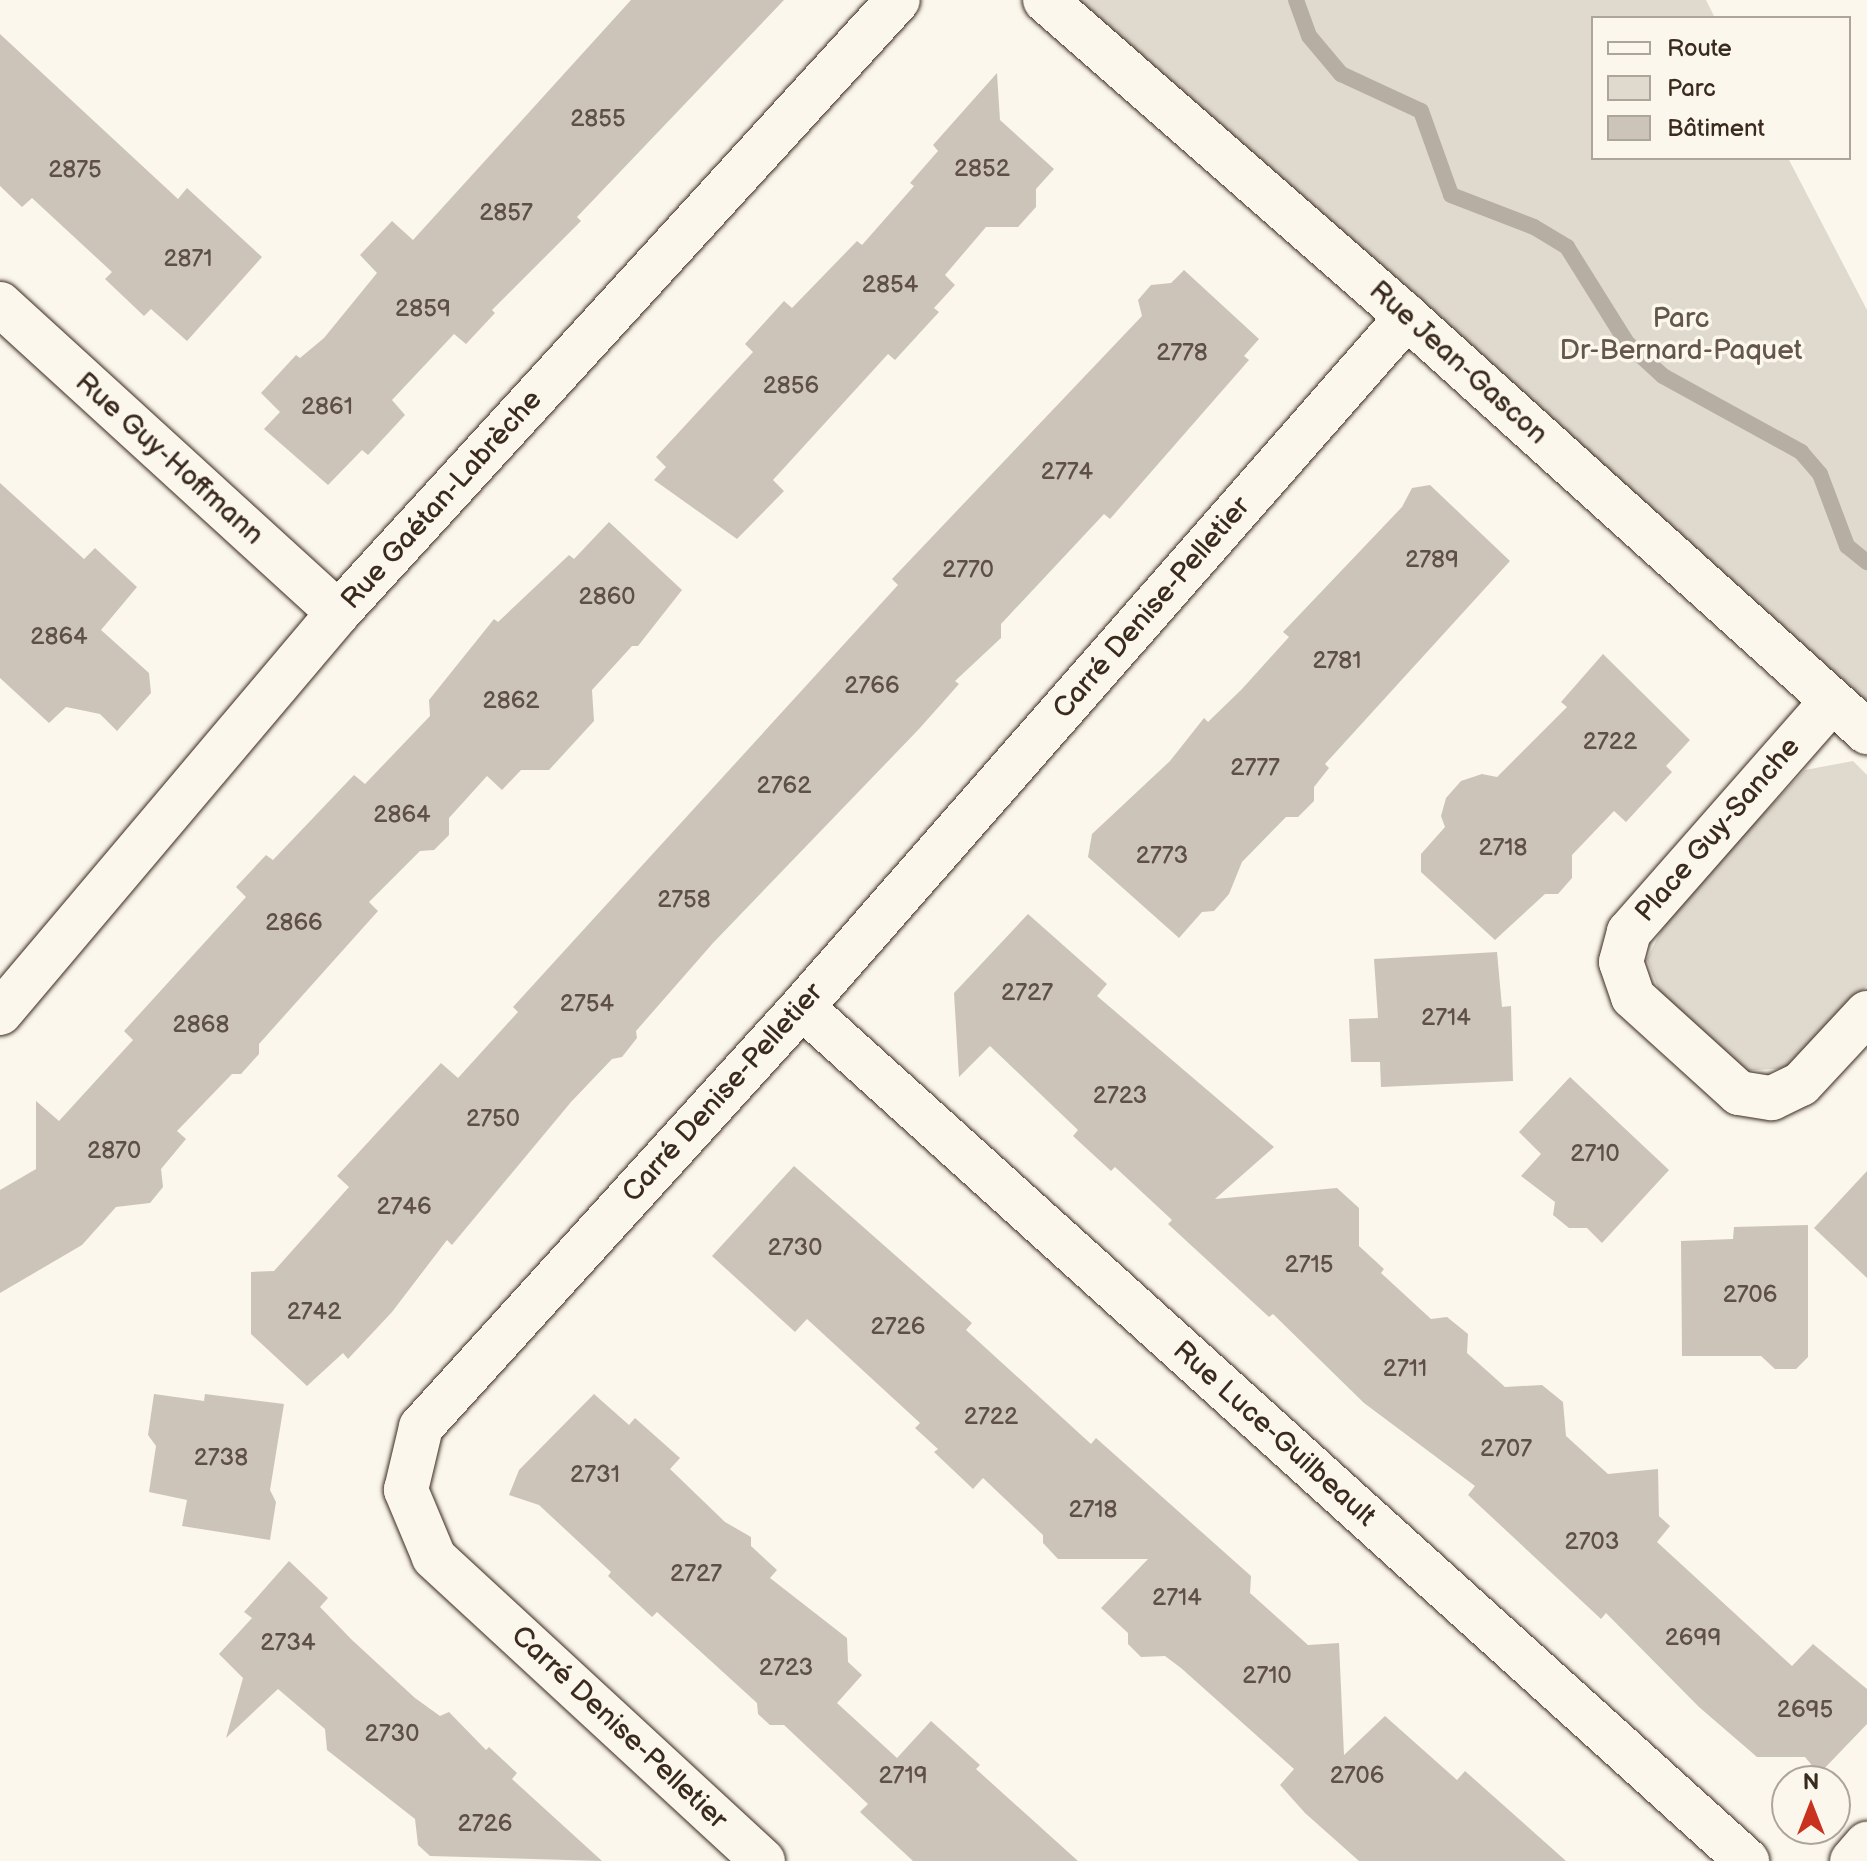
<!DOCTYPE html>
<html>
<head>
<meta charset="utf-8">
<style>
	body { margin:0 }
	#map { position:relative; width:1867px; height:1861px; overflow:hidden; background:#fbf7ec; font-family:"Balsamiq Sans",sans-serif }
	div>[style] { position:absolute }
	.green>* { inset:0; background:#dfd9ce }
	.stream>* { height:16px; margin:-8px; padding:0 8px; transform-origin:8px; border-radius:8px; background:#b6aea2 }
	.building>* { inset:0; background:#ccc4b9 }
	.roads { filter:drop-shadow(0 0 2px #3b2a1e) drop-shadow(0 0 2px #3b2a1e) }
	.street>* { height:44px; margin:-22px; padding:0 22px; transform-origin:22px; border-radius:22px; background:#fbf7ec }
	span { translate:-50% -50%; white-space:nowrap; text-align:center; line-height:1.15; -webkit-text-stroke:7px #fbf7ec; paint-order:stroke }
	.number-label { font-size:24px; color:#5f5045 }
	.number-label span { -webkit-text-stroke-width:0 }
	.park-label { font-size:28px; color:#64564a }
	.street-label { font-size:28px; color:#3b2a1e }
	.legend { position:absolute; left:1591px; top:16px; width:260px; height:144px; box-sizing:border-box; background:#fbf7ec; border:2px solid #aea59a; margin:0; padding:10px 14px; list-style:none; font-size:24px; color:#3b2a1e }
	.legend li { display:flex; align-items:center; gap:16px; height:40px }
	.legend b { width:40px; border:2px solid #aea59a }
	.north { position:absolute; left:1771px; top:1765px; width:80px; height:80px; box-sizing:border-box; background:#fbf7ec; border:2px solid #aea59a; border-radius:50%; rotate:0deg; font-size:22px; font-weight:700; line-height:32px; text-align:center; color:#3b2a1e }
	.north::after { content:''; display:block; margin:auto; width:28px; height:36px; background:#c8321e; clip-path:polygon(50% 0,100% 100%,50% 72%,0 100%) }
</style>
</head>
<body>
<div id="map">
	<div class="green">
		<i style="clip-path:polygon(1045px 0,1706px 0,1715px 18px,1593px 18px,1593px 158px,1788px 158px,1867px 310px,1867px 738px)"></i>
		<i style="clip-path:polygon(1853px 761px,1867px 775px,1867px 986px,1787px 1068px,1741px 1071px,1661px 996px,1647px 959px,1672px 909px,1805px 770px)"></i>
	</div>
	<div class="stream">
		<i style="left:1296px;top:0;width:38px;rotate:70deg"></i>
		<i style="left:1309px;top:36px;width:50px;rotate:49.9deg"></i>
		<i style="left:1341px;top:74px;width:88px;rotate:24.8deg"></i>
		<i style="left:1421px;top:111px;width:89px;rotate:70.3deg"></i>
		<i style="left:1451px;top:195px;width:89px;rotate:21.1deg"></i>
		<i style="left:1534px;top:227px;width:39px;rotate:31deg"></i>
		<i style="left:1567px;top:247px;width:113px;rotate:58deg"></i>
		<i style="left:1627px;top:343px;width:49px;rotate:42.5deg"></i>
		<i style="left:1663px;top:376px;width:158px;rotate:28.8deg"></i>
		<i style="left:1801px;top:452px;width:29px;rotate:49deg"></i>
		<i style="left:1820px;top:474px;width:77px;rotate:69.4deg"></i>
		<i style="left:1847px;top:546px;width:26px;rotate:39deg"></i>
	</div>
	<div class="building">
		<i style="clip-path:polygon(631px 0,784px 0,577px 217px,581px 221px,492px 310px,495px 313px,466px 344px,454px 334px,392px 400px,405px 415px,368px 455px,362px 450px,328px 485px,264px 429px,280px 412px,261px 393px,296px 355px,300px 358px,324px 338px,377px 273px,360px 255px,392px 221px,413px 240px)"></i>
		<i style="clip-path:polygon(0 34px,178px 199px,187px 188px,262px 257px,187px 341px,151px 309px,144px 316px,105px 279px,112px 272px,32px 198px,22px 207px,0 186px)"></i>
		<i style="clip-path:polygon(997px 73px,1000px 120px,1054px 169px,1036px 189px,1036px 207px,1018px 227px,986px 227px,945px 275px,955px 285px,934px 308px,939px 312px,895px 360px,888px 354px,773px 480px,784px 491px,737px 539px,654px 480px,666px 467px,656px 457px,753px 352px,745px 344px,784px 301px,792px 308px,857px 241px,862px 245px,914px 186px,910px 183px,938px 151px,933px 145px)"></i>
		<i style="clip-path:polygon(1184px 270px,1259px 339px,1244px 356px,1249px 360px,1110px 519px,1104px 514px,1001px 624px,1001px 638px,955px 681px,959px 684px,919px 729px,713px 943px,636px 1031px,637px 1038px,622px 1057px,612px 1059px,571px 1102px,452px 1245px,447px 1240px,392px 1312px,348px 1359px,343px 1353px,307px 1386px,251px 1334px,251px 1272px,274px 1271px,349px 1187px,337px 1176px,441px 1063px,458px 1078px,518px 1012px,513px 1007px,898px 585px,892px 579px,1142px 316px,1138px 300px,1151px 285px,1171px 283px)"></i>
		<i style="clip-path:polygon(0 483px,84px 559px,95px 548px,137px 587px,101px 630px,149px 673px,151px 693px,117px 731px,100px 714px,66px 707px,49px 723px,0 678px)"></i>
		<i style="clip-path:polygon(1430px 485px,1510px 561px,1325px 764px,1329px 768px,1314px 787px,1314px 801px,1298px 817px,1286px 817px,1242px 862px,1229px 894px,1214px 911px,1202px 912px,1179px 938px,1088px 857px,1092px 834px,1170px 761px,1204px 718px,1208px 722px,1242px 689px,1289px 637px,1283px 632px,1402px 507px,1412px 488px)"></i>
		<i style="clip-path:polygon(609px 522px,682px 590px,638px 646px,632px 646px,592px 690px,594px 721px,549px 770px,521px 770px,502px 790px,487px 776px,449px 818px,449px 835px,434px 850px,420px 851px,369px 902px,378px 911px,259px 1044px,259px 1054px,241px 1074px,232px 1074px,177px 1131px,186px 1139px,161px 1169px,163px 1187px,150px 1203px,116px 1207px,82px 1245px,0 1293px,0 1190px,36px 1169px,36px 1101px,59px 1121px,133px 1040px,124px 1031px,246px 897px,236px 887px,266px 855px,273px 860px,354px 775px,365px 784px,430px 716px,429px 700px,494px 619px,498px 622px,569px 555px,574px 559px)"></i>
		<i style="clip-path:polygon(1603px 654px,1690px 740px,1666px 766px,1672px 772px,1626px 822px,1614px 811px,1572px 855px,1572px 878px,1558px 894px,1545px 894px,1495px 940px,1421px 872px,1421px 854px,1445px 827px,1441px 816px,1446px 798px,1461px 781px,1482px 774px,1497px 777px,1567px 707px,1561px 702px)"></i>
		<i style="clip-path:polygon(1028px 914px,1107px 984px,1097px 996px,1274px 1147px,1215px 1199px,1337px 1188px,1359px 1208px,1359px 1246px,1384px 1269px,1381px 1273px,1431px 1319px,1447px 1317px,1468px 1334px,1467px 1353px,1505px 1387px,1542px 1385px,1563px 1402px,1566px 1436px,1608px 1474px,1658px 1469px,1659px 1516px,1670px 1526px,1657px 1542px,1792px 1666px,1813px 1644px,1867px 1689px,1867px 1724px,1819px 1774px,1805px 1757px,1757px 1757px,1699px 1707px,1606px 1613px,1601px 1619px,1468px 1495px,1475px 1486px,1364px 1403px,1273px 1314px,1269px 1317px,1168px 1224px,1172px 1220px,1115px 1167px,1111px 1171px,1073px 1136px,1078px 1130px,990px 1046px,959px 1077px,954px 993px)"></i>
		<i style="clip-path:polygon(1497px 952px,1502px 1007px,1511px 1006px,1513px 1081px,1381px 1087px,1380px 1062px,1351px 1062px,1349px 1019px,1378px 1018px,1374px 959px)"></i>
		<i style="clip-path:polygon(1570px 1077px,1669px 1170px,1602px 1243px,1587px 1228px,1569px 1228px,1553px 1215px,1555px 1202px,1521px 1176px,1541px 1154px,1519px 1132px)"></i>
		<i style="clip-path:polygon(794px 1166px,972px 1323px,966px 1330px,1091px 1444px,1096px 1438px,1251px 1576px,1250px 1593px,1308px 1645px,1339px 1643px,1344px 1755px,1385px 1716px,1457px 1780px,1465px 1771px,1566px 1861px,1359px 1861px,1305px 1813px,1280px 1785px,1294px 1769px,1181px 1668px,1165px 1656px,1141px 1657px,1128px 1644px,1128px 1633px,1101px 1608px,1148px 1559px,1058px 1559px,1043px 1543px,1043px 1535px,983px 1478px,973px 1489px,934px 1452px,938px 1449px,915px 1428px,920px 1423px,807px 1319px,795px 1332px,712px 1256px)"></i>
		<i style="clip-path:polygon(1867px 1171px,1867px 1278px,1814px 1228px)"></i>
		<i style="clip-path:polygon(1808px 1225px,1808px 1357px,1796px 1369px,1775px 1369px,1761px 1356px,1682px 1356px,1681px 1241px,1733px 1239px,1734px 1227px)"></i>
		<i style="clip-path:polygon(154px 1394px,204px 1401px,205px 1394px,284px 1404px,270px 1490px,276px 1502px,270px 1540px,182px 1526px,187px 1500px,149px 1492px,156px 1446px,148px 1435px)"></i>
		<i style="clip-path:polygon(594px 1394px,629px 1425px,635px 1418px,680px 1458px,670px 1469px,725px 1522px,751px 1537px,751px 1546px,777px 1570px,770px 1578px,847px 1638px,848px 1662px,862px 1675px,837px 1703px,897px 1758px,931px 1721px,980px 1765px,976px 1769px,1078px 1861px,913px 1861px,860px 1812px,868px 1804px,784px 1725px,770px 1725px,758px 1714px,757px 1703px,657px 1612px,652px 1617px,608px 1576px,611px 1572px,539px 1505px,509px 1495px,519px 1470px)"></i>
		<i style="clip-path:polygon(289px 1561px,328px 1598px,320px 1607px,352px 1640px,415px 1698px,440px 1716px,449px 1712px,486px 1750px,489px 1747px,517px 1773px,512px 1779px,602px 1861px,430px 1856px,418px 1845px,415px 1819px,327px 1750px,325px 1729px,278px 1689px,226px 1738px,243px 1678px,219px 1654px,252px 1618px,244px 1612px)"></i>
	</div>
	<div class="roads">
		<div class="street">
			<i style="left:1045px;top:0;width:481px;rotate:41.2deg"></i>
			<i style="left:1407px;top:317px;width:620px;rotate:42.06deg"></i>
			<i style="left:0;top:304px;width:458px;rotate:42.4deg"></i>
			<i style="left:1832px;top:701px;width:308px;rotate:131.3deg"></i>
			<i style="left:1629px;top:932px;width:31px;rotate:105deg"></i>
			<i style="left:1621px;top:962px;width:37px;rotate:71deg"></i>
			<i style="left:1633px;top:997px;width:143px;rotate:42.2deg"></i>
			<i style="left:1739px;top:1093px;width:33px;rotate:9deg"></i>
			<i style="left:1772px;top:1098px;width:32px;rotate:-26deg"></i>
			<i style="left:1801px;top:1084px;width:97px;rotate:-47.1deg"></i>
			<i style="left:802px;top:1007px;width:1274px;rotate:42.1deg"></i>
			<i style="left:0;top:1013px;width:524px;rotate:-49.8deg"></i>
			<i style="left:338px;top:613px;width:830px;rotate:-47.59deg"></i>
			<i style="left:763px;top:1861px;width:448px;rotate:-137.3deg"></i>
			<i style="left:434px;top:1557px;width:73px;rotate:-112.7deg"></i>
			<i style="left:406px;top:1490px;width:65px;rotate:-76.6deg"></i>
			<i style="left:421px;top:1427px;width:567px;rotate:-47.79deg"></i>
			<i style="left:802px;top:1007px;width:918px;rotate:-48.76deg"></i>
			<i style="left:1852px;top:1861px;width:23px;rotate:-49deg"></i>
		</div>
	</div>
	<div class="number-label">
		<span style="left:598px;top:119px">2855</span>
		<span style="left:982px;top:169px">2852</span>
		<span style="left:75px;top:170px">2875</span>
		<span style="left:506px;top:213px">2857</span>
		<span style="left:188px;top:259px">2871</span>
		<span style="left:890px;top:285px">2854</span>
		<span style="left:423px;top:309px">2859</span>
		<span style="left:1182px;top:353px">2778</span>
		<span style="left:791px;top:386px">2856</span>
		<span style="left:327px;top:407px">2861</span>
		<span style="left:1067px;top:472px">2774</span>
		<span style="left:1432px;top:560px">2789</span>
		<span style="left:968px;top:570px">2770</span>
		<span style="left:607px;top:597px">2860</span>
		<span style="left:59px;top:637px">2864</span>
		<span style="left:1337px;top:661px">2781</span>
		<span style="left:872px;top:686px">2766</span>
		<span style="left:511px;top:701px">2862</span>
		<span style="left:1610px;top:742px">2722</span>
		<span style="left:1255px;top:768px">2777</span>
		<span style="left:784px;top:786px">2762</span>
		<span style="left:402px;top:815px">2864</span>
		<span style="left:1503px;top:848px">2718</span>
		<span style="left:1162px;top:856px">2773</span>
		<span style="left:684px;top:900px">2758</span>
		<span style="left:294px;top:923px">2866</span>
		<span style="left:1027px;top:993px">2727</span>
		<span style="left:587px;top:1004px">2754</span>
		<span style="left:1446px;top:1018px">2714</span>
		<span style="left:201px;top:1025px">2868</span>
		<span style="left:1120px;top:1096px">2723</span>
		<span style="left:493px;top:1119px">2750</span>
		<span style="left:114px;top:1151px">2870</span>
		<span style="left:1595px;top:1154px">2710</span>
		<span style="left:404px;top:1207px">2746</span>
		<span style="left:795px;top:1248px">2730</span>
		<span style="left:1309px;top:1265px">2715</span>
		<span style="left:1750px;top:1295px">2706</span>
		<span style="left:314px;top:1312px">2742</span>
		<span style="left:898px;top:1327px">2726</span>
		<span style="left:1405px;top:1369px">2711</span>
		<span style="left:991px;top:1417px">2722</span>
		<span style="left:1506px;top:1449px">2707</span>
		<span style="left:221px;top:1458px">2738</span>
		<span style="left:595px;top:1475px">2731</span>
		<span style="left:1093px;top:1510px">2718</span>
		<span style="left:1592px;top:1542px">2703</span>
		<span style="left:696px;top:1574px">2727</span>
		<span style="left:1177px;top:1598px">2714</span>
		<span style="left:1693px;top:1638px">2699</span>
		<span style="left:288px;top:1643px">2734</span>
		<span style="left:786px;top:1668px">2723</span>
		<span style="left:1267px;top:1676px">2710</span>
		<span style="left:1805px;top:1710px">2695</span>
		<span style="left:392px;top:1734px">2730</span>
		<span style="left:903px;top:1776px">2719</span>
		<span style="left:1357px;top:1776px">2706</span>
		<span style="left:485px;top:1824px">2726</span>
	</div>
	<div class="park-label">
		<span style="left:1681px;top:335px">Parc<br>Dr-Bernard-Paquet</span>
	</div>
	<div class="street-label">
		<span style="left:1458px;top:363px;rotate:42deg">Rue Jean-Gascon</span>
		<span style="left:169px;top:459px;rotate:42deg">Rue Guy-Hoffmann</span>
		<span style="left:442px;top:500px;rotate:-48deg">Rue Gaétan-Labrèche</span>
		<span style="left:1152px;top:608px;rotate:-49deg">Carré Denise-Pelletier</span>
		<span style="left:1718px;top:830px;rotate:-49deg">Place Guy-Sanche</span>
		<span style="left:723px;top:1093px;rotate:-48deg">Carré Denise-Pelletier</span>
		<span style="left:1274px;top:1434px;rotate:42deg">Rue Luce-Guilbeault</span>
		<span style="left:619px;top:1728px;rotate:43deg">Carré Denise-Pelletier</span>
	</div>
	<ul class="legend">
	<li><b style="height:10px;background:#fbf7ec"></b>Route</li>
	<li><b style="height:22px;background:#dfd9ce"></b>Parc</li>
	<li><b style="height:22px;background:#ccc4b9"></b>Bâtiment</li>
	</ul>
	<div class="north">N</div>
</div>
</body>
</html>
